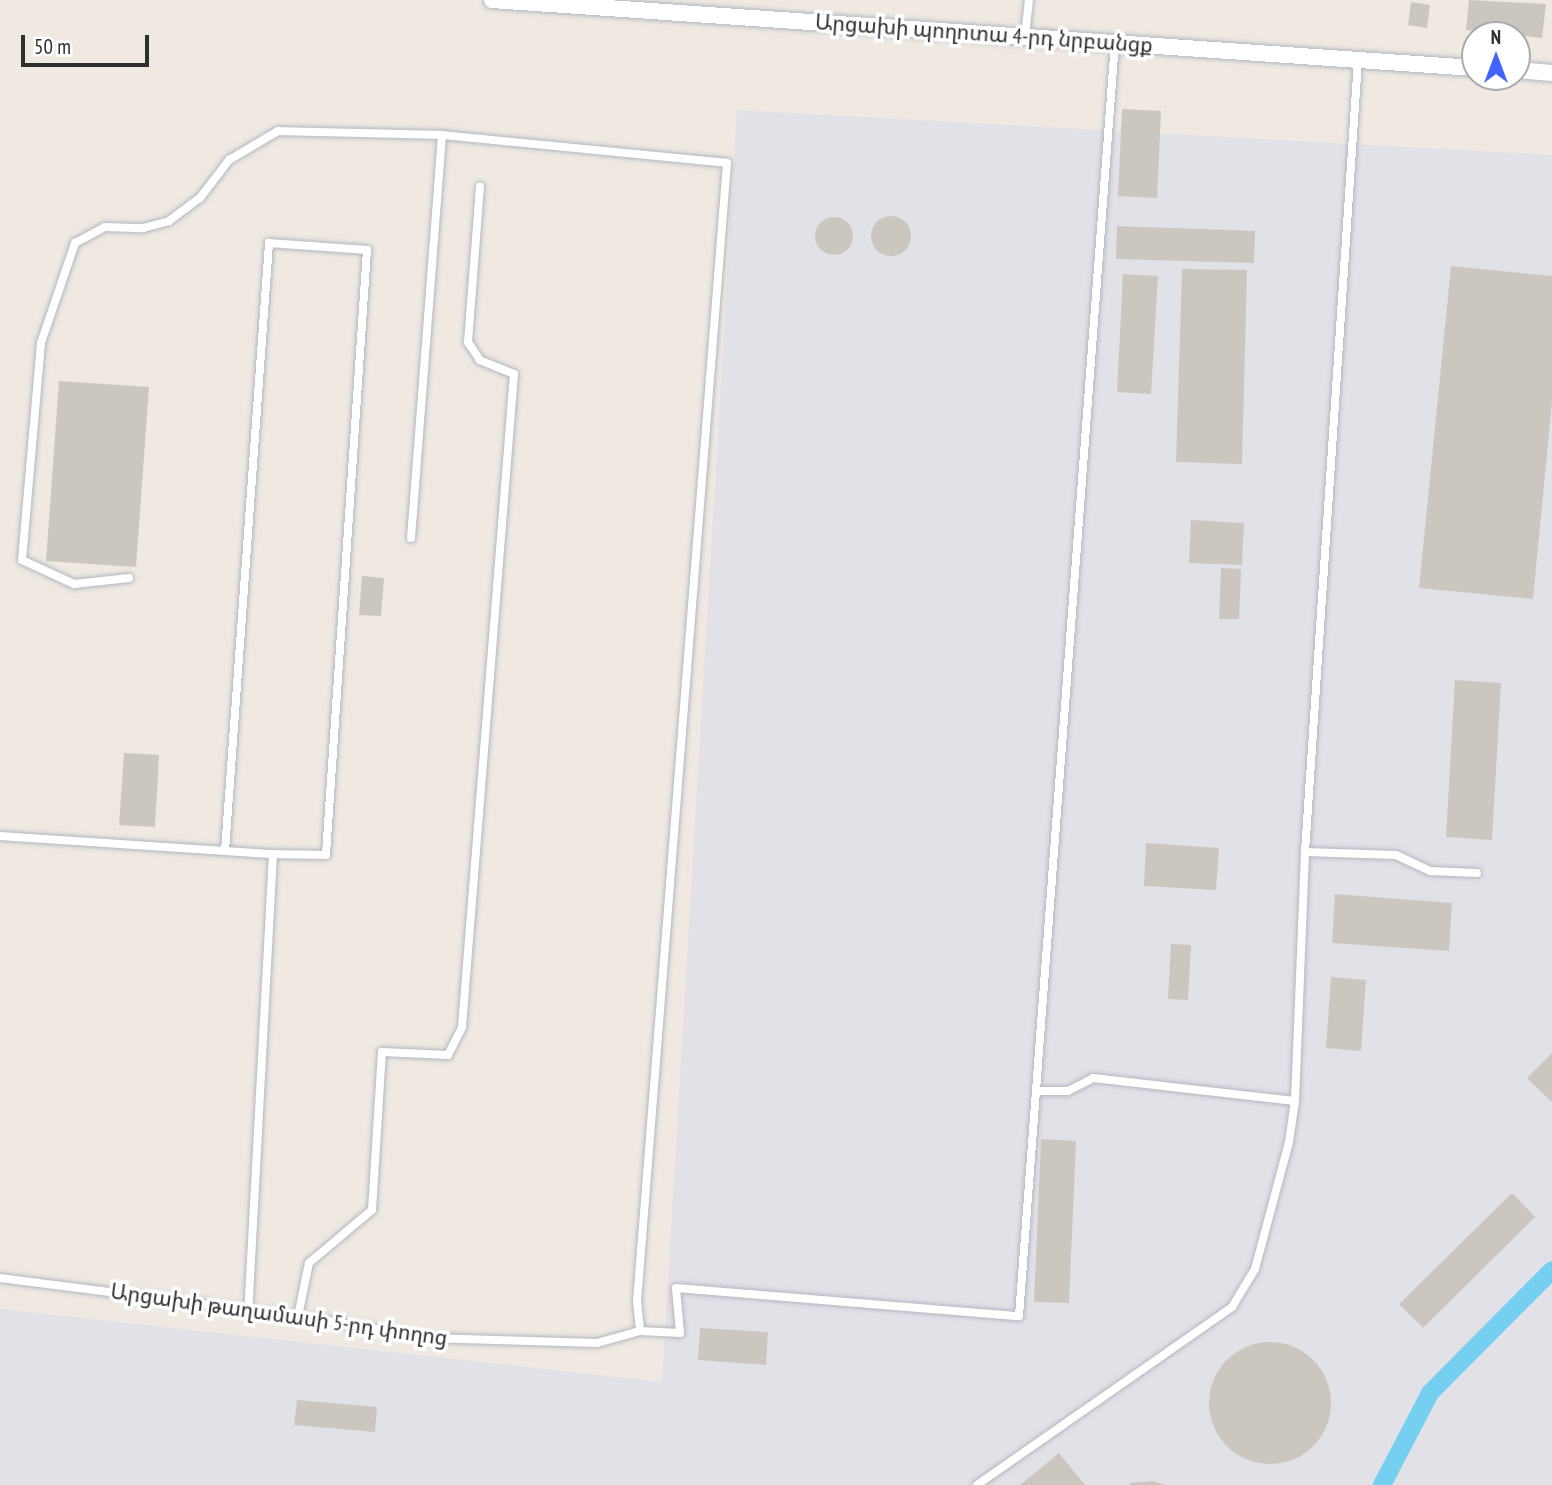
<!DOCTYPE html>
<html>
<head>
<meta charset="utf-8">
<style>
	body { margin:0 }
	#map { position:relative; width:1552px; height:1485px; overflow:hidden; background:#efe9e1; font-family:"PT Sans Narrow","Noto Sans Armenian",sans-serif }
	div>[style] { position:absolute }
	.industrial>* { inset:0; background:#e3e1e8 }
	.canal>* { height:18px; margin:-9px; padding:0 9px; transform-origin:9px; border-radius:9px; background:#75cff0 }
	.building>* { inset:0; background:#cbc7bf }
	.round { border-radius:50% }
	.roads { filter:drop-shadow(0 0 2px #b4b7c1) drop-shadow(0 0 2px #b4b7c1) }
	.lane>* { height:8px; margin:-4px; padding:0 4px; transform-origin:4px; border-radius:4px; background:#fff }
	.street>* { height:16px; margin:-8px; padding:0 8px; transform-origin:8px; border-radius:8px; background:#fff }
	span { translate:-50% -50%; white-space:nowrap; text-align:center; line-height:1.15; -webkit-text-stroke:7px #fff; paint-order:stroke }
	.street-label { font-size:21px; color:#2e2e2e }
	.north { position:absolute; left:1461px; top:21px; width:70px; height:70px; box-sizing:border-box; background:#fff; border:2px solid #ababab; border-radius:50%; rotate:0deg; font-size:19px; font-weight:700; line-height:28px; text-align:center; color:#2e2e2e }
	.north::after { content:''; display:block; margin:auto; width:24px; height:32px; background:#4264fb; clip-path:polygon(50% 0,100% 100%,50% 72%,0 100%) }
	.scale { position:absolute; left:21px; top:35px; width:128px; height:32px; box-sizing:border-box; border:4px solid #2e2e2e; border-top:0; padding-left:9px; font-size:21px; line-height:24px; white-space:nowrap; color:#2e2e2e; -webkit-text-stroke:5px #fff; paint-order:stroke }
</style>
</head>
<body>
<div id="map">
	<div class="industrial">
		<i style="clip-path:polygon(737px 110px,1552px 155px,1552px 1485px,0 1485px,0 1309px,662px 1382px)"></i>
	</div>
	<div class="canal">
		<i style="left:1382px;top:1485px;width:104px;rotate:-62.4deg"></i>
		<i style="left:1430px;top:1393px;width:173px;rotate:-45.2deg"></i>
	</div>
	<div class="building">
		<i style="clip-path:polygon(1469px 0,1546px 4px,1542px 38px,1466px 30px)"></i>
		<i style="clip-path:polygon(1411px 2px,1430px 5px,1427px 28px,1408px 25px)"></i>
		<i style="clip-path:polygon(1122px 109px,1161px 111px,1157px 198px,1118px 196px)"></i>
		<i class="round" style="left:871px;top:216px;width:40px;height:40px"></i>
		<i class="round" style="left:815px;top:217px;width:38px;height:38px"></i>
		<i style="clip-path:polygon(1117px 226px,1255px 231px,1254px 263px,1116px 259px)"></i>
		<i style="clip-path:polygon(1451px 266px,1552px 276px,1552px 402px,1533px 599px,1419px 588px)"></i>
		<i style="clip-path:polygon(1182px 269px,1247px 270px,1242px 464px,1176px 462px)"></i>
		<i style="clip-path:polygon(1123px 274px,1158px 276px,1151px 394px,1117px 392px)"></i>
		<i style="clip-path:polygon(59px 381px,149px 387px,136px 567px,46px 561px)"></i>
		<i style="clip-path:polygon(1191px 520px,1244px 523px,1242px 565px,1189px 563px)"></i>
		<i style="clip-path:polygon(1221px 568px,1241px 569px,1239px 619px,1219px 619px)"></i>
		<i style="clip-path:polygon(362px 576px,384px 578px,381px 616px,359px 615px)"></i>
		<i style="clip-path:polygon(1455px 680px,1501px 683px,1492px 840px,1446px 837px)"></i>
		<i style="clip-path:polygon(124px 753px,159px 755px,155px 827px,119px 825px)"></i>
		<i style="clip-path:polygon(1146px 843px,1219px 848px,1216px 890px,1144px 886px)"></i>
		<i style="clip-path:polygon(1335px 894px,1452px 903px,1449px 951px,1332px 943px)"></i>
		<i style="clip-path:polygon(1171px 944px,1191px 945px,1188px 1000px,1168px 999px)"></i>
		<i style="clip-path:polygon(1331px 977px,1366px 980px,1361px 1051px,1326px 1048px)"></i>
		<i style="clip-path:polygon(1552px 1053px,1552px 1102px,1527px 1078px)"></i>
		<i style="clip-path:polygon(1041px 1139px,1076px 1141px,1069px 1303px,1034px 1302px)"></i>
		<i style="clip-path:polygon(1512px 1193px,1535px 1217px,1423px 1328px,1399px 1304px)"></i>
		<i style="clip-path:polygon(700px 1328px,768px 1332px,766px 1365px,698px 1360px)"></i>
		<i class="round" style="left:1209px;top:1342px;width:122px;height:122px"></i>
		<i style="clip-path:polygon(297px 1400px,377px 1407px,375px 1432px,294px 1425px)"></i>
		<i style="clip-path:polygon(1059px 1453px,1085px 1485px,1020px 1485px)"></i>
		<i style="clip-path:polygon(1153px 1481px,1166px 1485px,1130px 1485px,1130px 1483px)"></i>
	</div>
	<div class="roads">
		<div class="lane">
			<i style="left:1025px;top:37px;width:37px;rotate:-84deg"></i>
			<i style="left:411px;top:538px;width:404px;rotate:-85.6deg"></i>
			<i style="left:442px;top:135px;width:286px;rotate:5.6deg"></i>
			<i style="left:727px;top:163px;width:1142px;rotate:94.52deg"></i>
			<i style="left:637px;top:1301px;width:30px;rotate:84deg"></i>
			<i style="left:129px;top:578px;width:55px;rotate:173.8deg"></i>
			<i style="left:74px;top:584px;width:57px;rotate:-155.2deg"></i>
			<i style="left:22px;top:560px;width:218px;rotate:-85deg"></i>
			<i style="left:41px;top:343px;width:106px;rotate:-71.2deg"></i>
			<i style="left:75px;top:243px;width:34px;rotate:-28deg"></i>
			<i style="left:105px;top:227px;width:38px;rotate:2deg"></i>
			<i style="left:143px;top:228px;width:27px;rotate:-15deg"></i>
			<i style="left:169px;top:221px;width:39px;rotate:-37deg"></i>
			<i style="left:200px;top:198px;width:48px;rotate:-52.7deg"></i>
			<i style="left:229px;top:160px;width:57px;rotate:-30.6deg"></i>
			<i style="left:278px;top:131px;width:164px;rotate:1.4deg"></i>
			<i style="left:0;top:836px;width:274px;rotate:3.8deg"></i>
			<i style="left:225px;top:851px;width:610px;rotate:-85.86deg"></i>
			<i style="left:269px;top:243px;width:98px;rotate:4.1deg"></i>
			<i style="left:367px;top:250px;width:606px;rotate:93.88deg"></i>
			<i style="left:326px;top:855px;width:53px;rotate:-178.9deg"></i>
			<i style="left:273px;top:854px;width:458px;rotate:93.1deg"></i>
			<i style="left:1305px;top:852px;width:91px;rotate:1.9deg"></i>
			<i style="left:1396px;top:855px;width:38px;rotate:25deg"></i>
			<i style="left:1430px;top:871px;width:47px;rotate:2.4deg"></i>
			<i style="left:1036px;top:1091px;width:32px"></i>
			<i style="left:1068px;top:1091px;width:28px;rotate:-27deg"></i>
			<i style="left:1093px;top:1078px;width:203px;rotate:6.5deg"></i>
			<i style="left:1295px;top:1101px;width:249px;rotate:-87.7deg"></i>
			<i style="left:1305px;top:852px;width:794px;rotate:-86.17deg"></i>
			<i style="left:0;top:1278px;width:300px;rotate:7.3deg"></i>
			<i style="left:298px;top:1316px;width:132px;rotate:9.6deg"></i>
			<i style="left:428px;top:1338px;width:169px;rotate:1.7deg"></i>
			<i style="left:597px;top:1343px;width:45px;rotate:-15.6deg"></i>
			<i style="left:640px;top:1331px;width:40px;rotate:2.9deg"></i>
			<i style="left:680px;top:1333px;width:45px;rotate:-95.1deg"></i>
			<i style="left:676px;top:1288px;width:344px;rotate:4.7deg"></i>
			<i style="left:1019px;top:1316px;width:1277px;rotate:-85.69deg"></i>
			<i style="left:298px;top:1316px;width:54px;rotate:-78.3deg"></i>
			<i style="left:309px;top:1263px;width:82px;rotate:-40.1deg"></i>
			<i style="left:372px;top:1210px;width:158px;rotate:-86.4deg"></i>
			<i style="left:382px;top:1052px;width:66px;rotate:2.6deg"></i>
			<i style="left:448px;top:1055px;width:31px;rotate:-63deg"></i>
			<i style="left:462px;top:1027px;width:655px;rotate:-85.45deg"></i>
			<i style="left:514px;top:374px;width:37px;rotate:-158deg"></i>
			<i style="left:480px;top:360px;width:22px;rotate:-124deg"></i>
			<i style="left:468px;top:342px;width:156px;rotate:-85.6deg"></i>
			<i style="left:977px;top:1485px;width:311px;rotate:-34.9deg"></i>
			<i style="left:1232px;top:1307px;width:44px;rotate:-58.8deg"></i>
			<i style="left:1255px;top:1269px;width:131px;rotate:-75deg"></i>
			<i style="left:1289px;top:1142px;width:41px;rotate:-81.7deg"></i>
		</div>
		<div class="street">
			<i style="left:492px;top:0;width:985px;rotate:3.96deg"></i>
			<i style="left:1517px;top:70px;width:35px;rotate:5deg"></i>
		</div>
	</div>
	<div class="street-label">
		<span style="left:984px;top:34px;rotate:4deg">Արցախի պողոտա 4-րդ նրբանցք</span>
		<span style="left:279px;top:1315px;rotate:8deg">Արցախի թաղամասի 5-րդ փողոց</span>
	</div>
	<div class="north">N</div>
	<div class="scale">50 m</div>
</div>
</body>
</html>
